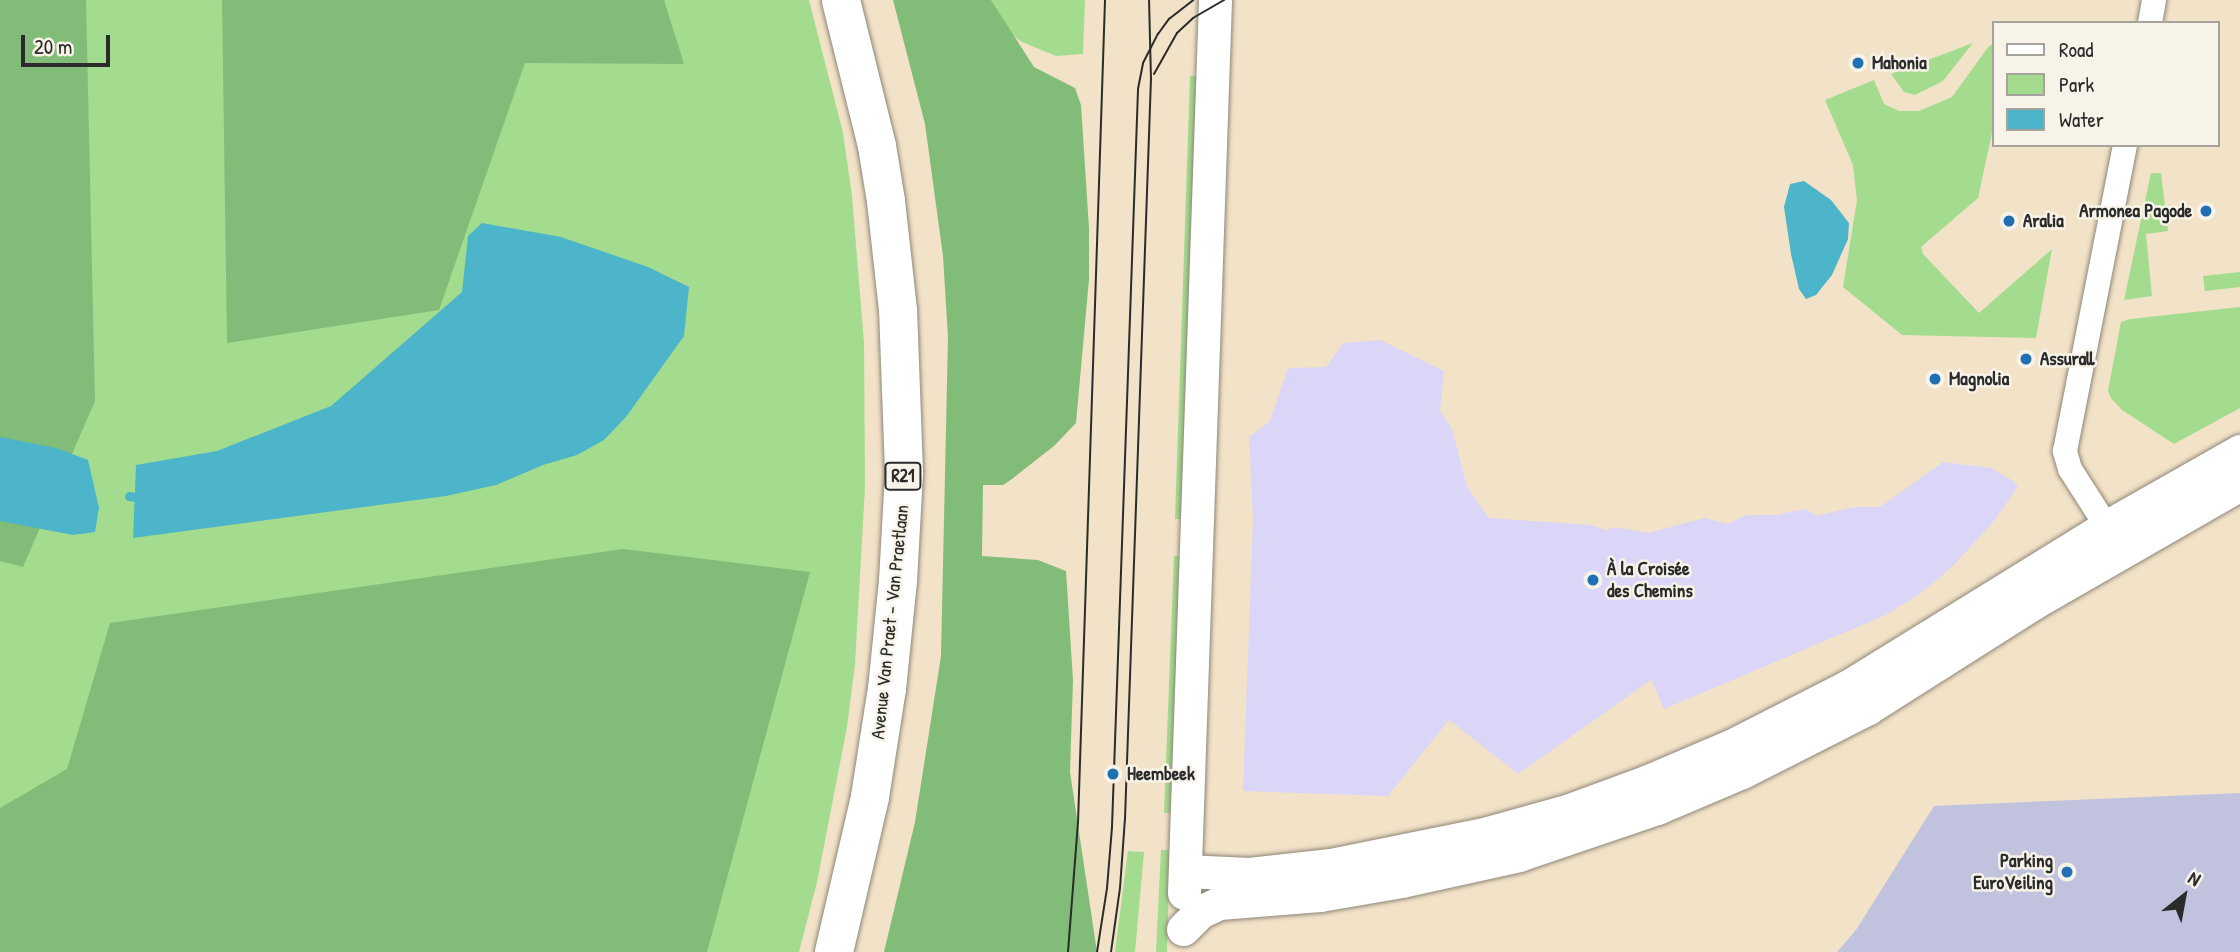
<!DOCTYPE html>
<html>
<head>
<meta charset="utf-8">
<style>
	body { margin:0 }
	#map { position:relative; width:2240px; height:952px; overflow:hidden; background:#f2e2c7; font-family:"Patrick Hand",sans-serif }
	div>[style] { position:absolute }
	.built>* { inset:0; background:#dbd6f7 }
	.industrial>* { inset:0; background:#c1c2dd }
	.green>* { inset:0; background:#a3dc8e }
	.forest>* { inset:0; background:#82bc79 }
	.water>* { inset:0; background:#4cb5ca }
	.stream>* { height:9px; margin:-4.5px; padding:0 4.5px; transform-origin:4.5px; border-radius:4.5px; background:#4cb5ca }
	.roads { filter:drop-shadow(0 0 2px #8e8679) drop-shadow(0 0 2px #8e8679) }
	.street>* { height:24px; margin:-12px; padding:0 12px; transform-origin:12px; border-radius:12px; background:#fff }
	.secondary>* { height:33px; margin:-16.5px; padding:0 16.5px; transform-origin:16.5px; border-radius:16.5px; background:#fff }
	.primary>* { height:38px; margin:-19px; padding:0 19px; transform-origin:19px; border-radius:19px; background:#fff }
	.tram>* { height:2px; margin:-1px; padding:0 1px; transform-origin:1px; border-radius:1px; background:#2b2b2b }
	.dots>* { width:19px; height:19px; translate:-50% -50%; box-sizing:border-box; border:4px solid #f7f3e8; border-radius:50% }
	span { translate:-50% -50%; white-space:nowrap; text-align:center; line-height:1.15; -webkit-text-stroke:5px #f7f3e8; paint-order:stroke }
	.shield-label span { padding:2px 5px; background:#f7f3e8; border:2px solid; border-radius:5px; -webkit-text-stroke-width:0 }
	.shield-label { font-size:18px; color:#2b2b2b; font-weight:700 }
	.poi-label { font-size:19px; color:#2b2b2b; font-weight:700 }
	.left { translate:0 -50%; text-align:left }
	.right { translate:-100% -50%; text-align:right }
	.street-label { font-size:19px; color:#2b2b2b }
	.legend { position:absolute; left:1992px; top:21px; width:228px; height:126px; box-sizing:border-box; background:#f7f3e8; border:2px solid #a5a39c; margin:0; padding:9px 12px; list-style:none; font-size:21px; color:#2b2b2b }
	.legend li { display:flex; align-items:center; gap:14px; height:35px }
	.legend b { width:35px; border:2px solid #a5a39c }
	.north { position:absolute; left:2149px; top:861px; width:70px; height:70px; -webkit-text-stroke:5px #f7f3e8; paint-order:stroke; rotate:31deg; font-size:19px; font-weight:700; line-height:28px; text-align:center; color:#2b2b2b }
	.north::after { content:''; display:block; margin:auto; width:24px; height:32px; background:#2b2b2b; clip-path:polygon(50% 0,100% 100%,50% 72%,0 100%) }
	.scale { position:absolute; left:21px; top:35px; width:89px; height:32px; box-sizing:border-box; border:4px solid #2b2b2b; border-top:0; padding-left:9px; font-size:21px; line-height:24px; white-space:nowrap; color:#2b2b2b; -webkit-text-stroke:5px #f7f3e8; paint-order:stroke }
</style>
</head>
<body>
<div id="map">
	<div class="built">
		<i style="clip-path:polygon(1380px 340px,1444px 371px,1440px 411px,1452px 429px,1467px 487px,1489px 518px,1591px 525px,1606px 530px,1615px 527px,1647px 533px,1705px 518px,1727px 524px,1747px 515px,1776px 515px,1806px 509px,1816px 516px,1854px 507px,1880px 507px,1943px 462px,1991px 468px,2013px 481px,2018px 487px,1993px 522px,1952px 567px,1921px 593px,1886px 615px,1664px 709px,1651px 680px,1518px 774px,1449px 720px,1388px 796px,1243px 791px,1253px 519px,1249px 437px,1270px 421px,1288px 368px,1326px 367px,1343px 343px)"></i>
	</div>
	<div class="industrial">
		<i style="clip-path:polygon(2240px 793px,2240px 952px,1837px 952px,1856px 930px,1934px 806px)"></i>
	</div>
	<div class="green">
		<i style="clip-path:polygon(0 0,809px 0,843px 133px,852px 196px,864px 343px,865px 487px,855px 664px,847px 727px,817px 882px,799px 952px,0 952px)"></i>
		<i style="clip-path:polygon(991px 0,1085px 0,1083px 54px,1056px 56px,1022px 42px,1011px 34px)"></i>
		<i style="clip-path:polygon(1973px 43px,1943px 81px,1915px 95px,1904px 92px,1891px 74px)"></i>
		<i style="clip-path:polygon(1993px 44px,1993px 128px,1978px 198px,1921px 247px,1923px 254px,1979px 313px,2052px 249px,2036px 338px,1902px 335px,1843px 287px,1857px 200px,1853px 165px,1825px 100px,1874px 80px,1884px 104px,1899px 111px,1919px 111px,1952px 97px,1989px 46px)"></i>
		<i style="clip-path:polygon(1190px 76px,1198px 76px,1182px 519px,1175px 519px)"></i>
		<i style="clip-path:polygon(2151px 173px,2161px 173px,2168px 231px,2146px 234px,2152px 296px,2124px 300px)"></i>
		<i style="clip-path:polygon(2240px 272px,2240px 287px,2205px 291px,2203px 276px)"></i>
		<i style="clip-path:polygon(2240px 307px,2240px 408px,2174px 444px,2122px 410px,2111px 398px,2108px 391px,2121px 322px,2130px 319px)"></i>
		<i style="clip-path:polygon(1174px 556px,1181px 556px,1171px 813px,1164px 813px)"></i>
		<i style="clip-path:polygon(1161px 850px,1170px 850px,1167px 952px,1156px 952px)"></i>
		<i style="clip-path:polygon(1128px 851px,1144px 852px,1135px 952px,1115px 952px)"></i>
	</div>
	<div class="forest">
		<i style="clip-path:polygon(0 0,86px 0,95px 401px,23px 567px,0 561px)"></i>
		<i style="clip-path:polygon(222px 0,664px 0,684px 64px,525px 63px,439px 310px,227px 343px)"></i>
		<i style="clip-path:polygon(893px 0,991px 0,1034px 67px,1075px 88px,1081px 105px,1089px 228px,1089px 279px,1076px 423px,1054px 446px,1012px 479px,1003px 485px,983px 485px,982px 556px,1038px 560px,1066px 571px,1073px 680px,1070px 772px,1097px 952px,884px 952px,915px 822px,941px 656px,948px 337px,943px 256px,925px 124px)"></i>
		<i style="clip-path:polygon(623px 549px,810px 572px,707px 952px,0 952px,0 808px,67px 769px,110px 623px)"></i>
	</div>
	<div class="water">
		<i style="clip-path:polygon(1804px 181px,1831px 200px,1849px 223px,1848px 239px,1832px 275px,1816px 295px,1806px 299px,1799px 289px,1791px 254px,1784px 207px,1790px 184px)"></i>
		<i style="clip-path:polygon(482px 223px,561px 237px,648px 267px,689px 287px,684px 336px,626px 417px,604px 440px,577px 455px,543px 465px,496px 485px,446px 496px,133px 538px,136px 465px,217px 451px,331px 406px,462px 292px,468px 236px)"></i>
		<i style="clip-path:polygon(0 437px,56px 448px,88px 460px,99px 508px,95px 532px,73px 535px,0 521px)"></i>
	</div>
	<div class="stream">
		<i style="left:129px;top:496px;width:5px;rotate:11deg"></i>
	</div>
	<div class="roads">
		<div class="street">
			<i style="left:2150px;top:23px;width:23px;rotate:-80deg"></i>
			<i style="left:2116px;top:541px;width:85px;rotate:-122.6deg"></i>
			<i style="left:2070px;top:469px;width:19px;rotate:-106deg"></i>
			<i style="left:2065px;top:451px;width:312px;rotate:-78.9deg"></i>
		</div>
		<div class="secondary">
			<i style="left:1185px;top:871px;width:64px;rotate:2.7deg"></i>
			<i style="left:1249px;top:874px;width:82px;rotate:-6.3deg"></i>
			<i style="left:1331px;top:865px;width:160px;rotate:-11.5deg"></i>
			<i style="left:1488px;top:833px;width:82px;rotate:-15.6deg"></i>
			<i style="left:1567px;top:811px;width:84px;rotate:-20.2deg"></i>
			<i style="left:1646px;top:782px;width:92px;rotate:-23deg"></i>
			<i style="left:1731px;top:746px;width:130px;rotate:-27deg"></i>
			<i style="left:1847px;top:687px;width:304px;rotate:-31.7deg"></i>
			<i style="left:2106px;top:527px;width:154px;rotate:-29.6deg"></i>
			<i style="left:1184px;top:893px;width:894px;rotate:-88.01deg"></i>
			<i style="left:1183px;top:929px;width:24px;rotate:-45deg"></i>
			<i style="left:1200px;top:912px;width:21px;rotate:-25deg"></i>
			<i style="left:1219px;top:903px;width:101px;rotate:-4.5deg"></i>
			<i style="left:1320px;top:895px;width:83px;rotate:-9.7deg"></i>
			<i style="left:1402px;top:881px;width:120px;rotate:-12.5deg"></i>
			<i style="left:1519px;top:855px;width:146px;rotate:-18.8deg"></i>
			<i style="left:1657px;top:808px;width:92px;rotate:-23deg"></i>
			<i style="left:1742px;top:772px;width:141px;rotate:-26.9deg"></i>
			<i style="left:1868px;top:708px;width:198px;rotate:-32.4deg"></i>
			<i style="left:2035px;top:602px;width:237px;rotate:-29.9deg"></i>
		</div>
		<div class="primary">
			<i style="left:834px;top:952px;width:159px;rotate:-76.9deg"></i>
			<i style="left:870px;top:797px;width:109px;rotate:-81.1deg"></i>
			<i style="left:887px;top:689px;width:109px;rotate:-84.2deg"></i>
			<i style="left:898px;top:581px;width:109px;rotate:-86.8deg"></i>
			<i style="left:904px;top:472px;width:162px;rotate:-92.1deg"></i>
			<i style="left:898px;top:310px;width:110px;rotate:-96.3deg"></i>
			<i style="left:886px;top:201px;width:56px;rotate:-99.3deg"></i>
			<i style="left:877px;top:146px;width:150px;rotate:-103.9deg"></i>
		</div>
	</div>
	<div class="tram">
		<i style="left:1154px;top:74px;width:47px;rotate:-60.7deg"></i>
		<i style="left:1177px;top:33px;width:22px;rotate:-43deg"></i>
		<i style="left:1193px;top:18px;width:36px;rotate:-30deg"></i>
		<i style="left:1068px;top:952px;width:129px;rotate:-85.6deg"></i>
		<i style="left:1078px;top:823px;width:823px;rotate:-88.12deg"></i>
		<i style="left:1097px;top:952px;width:65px;rotate:-81.1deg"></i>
		<i style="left:1107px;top:888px;width:61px;rotate:-85.3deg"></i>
		<i style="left:1112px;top:827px;width:738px;rotate:-87.98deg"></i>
		<i style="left:1138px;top:89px;width:26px;rotate:-79deg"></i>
		<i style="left:1143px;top:63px;width:33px;rotate:-63deg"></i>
		<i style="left:1158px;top:34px;width:19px;rotate:-54deg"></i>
		<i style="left:1169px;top:19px;width:31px;rotate:-38deg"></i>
		<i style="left:1111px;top:952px;width:65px;rotate:-82deg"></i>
		<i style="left:1120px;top:888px;width:69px;rotate:-85.9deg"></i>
		<i style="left:1125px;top:819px;width:739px;rotate:-87.99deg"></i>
		<i style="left:1151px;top:80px;width:80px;rotate:-91.4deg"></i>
	</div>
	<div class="dots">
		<i style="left:1858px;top:63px;background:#1f6fb2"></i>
		<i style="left:2206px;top:211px;background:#1f6fb2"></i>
		<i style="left:2009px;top:221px;background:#1f6fb2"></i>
		<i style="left:2026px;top:359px;background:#1f6fb2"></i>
		<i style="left:1935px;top:379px;background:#1f6fb2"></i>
		<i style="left:1593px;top:580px;background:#1f6fb2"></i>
		<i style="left:1113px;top:774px;background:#1f6fb2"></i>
		<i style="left:2067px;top:872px;background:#1f6fb2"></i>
	</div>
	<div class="shield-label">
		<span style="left:903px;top:476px">R21</span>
	</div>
	<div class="poi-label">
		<span class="left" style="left:1872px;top:63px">Mahonia</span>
		<span class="right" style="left:2192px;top:211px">Armonea Pagode</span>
		<span class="left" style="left:2023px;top:221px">Aralia</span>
		<span class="left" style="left:2040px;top:359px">Assurall</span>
		<span class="left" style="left:1949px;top:379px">Magnolia</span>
		<span class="left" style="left:1607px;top:580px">À la Croisée<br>des Chemins</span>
		<span class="left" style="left:1127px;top:774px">Heembeek</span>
		<span class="right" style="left:2053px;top:872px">Parking<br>EuroVeiling</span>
	</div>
	<div class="street-label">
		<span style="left:890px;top:622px;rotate:-84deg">Avenue Van Praet - Van Praetlaan</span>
	</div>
	<ul class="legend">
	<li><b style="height:9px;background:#fff"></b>Road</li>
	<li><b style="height:19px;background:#a3dc8e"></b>Park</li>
	<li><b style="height:19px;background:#4cb5ca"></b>Water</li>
	</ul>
	<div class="north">N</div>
	<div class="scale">20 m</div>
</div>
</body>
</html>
